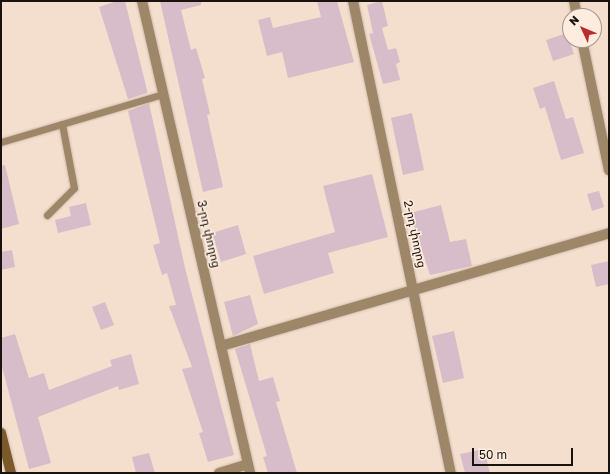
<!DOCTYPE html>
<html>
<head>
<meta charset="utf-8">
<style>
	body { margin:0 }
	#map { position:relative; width:610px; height:474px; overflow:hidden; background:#f4dfce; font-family:"Golos Text","Noto Sans Armenian",sans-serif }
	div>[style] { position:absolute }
	.building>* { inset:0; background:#d7bdc9 }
	.roads { filter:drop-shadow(0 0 1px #cdbaab) drop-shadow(0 0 1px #cdbaab) }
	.lane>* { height:7px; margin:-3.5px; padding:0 3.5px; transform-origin:3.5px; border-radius:3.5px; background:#9e8668 }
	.street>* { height:10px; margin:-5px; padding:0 5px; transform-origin:5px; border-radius:5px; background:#9e8668 }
	.secondary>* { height:10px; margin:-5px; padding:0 5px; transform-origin:5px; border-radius:5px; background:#7b5929 }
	span { translate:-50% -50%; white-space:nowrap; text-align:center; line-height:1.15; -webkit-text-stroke:3px #feeddf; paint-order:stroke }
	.street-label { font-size:12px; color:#1a120d }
	.frame { position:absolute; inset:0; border:2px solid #1a120d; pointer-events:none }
	.north { position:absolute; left:562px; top:8px; width:40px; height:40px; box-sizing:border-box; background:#feeddf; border:1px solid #a3958b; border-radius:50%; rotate:314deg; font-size:11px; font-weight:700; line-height:16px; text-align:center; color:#1a120d }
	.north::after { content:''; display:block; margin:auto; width:14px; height:18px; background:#bb2c2f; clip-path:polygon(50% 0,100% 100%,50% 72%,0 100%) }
	.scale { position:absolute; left:472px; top:448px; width:101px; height:18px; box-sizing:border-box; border:2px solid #1a120d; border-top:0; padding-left:5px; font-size:12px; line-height:14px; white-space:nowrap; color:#1a120d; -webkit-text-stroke:3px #feeddf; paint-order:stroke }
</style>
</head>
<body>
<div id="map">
	<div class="building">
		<i style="clip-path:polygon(117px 1px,125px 1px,147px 90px,147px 93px,128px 99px,99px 7px)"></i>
		<i style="clip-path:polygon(160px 1px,201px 1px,201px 5px,181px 10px,191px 50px,196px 48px,205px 78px,202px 79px,210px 114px,207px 115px,223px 187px,203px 192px)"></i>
		<i style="clip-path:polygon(317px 1px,337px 1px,354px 62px,288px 78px,282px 52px,267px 56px,258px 20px,270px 17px,273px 28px,321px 17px)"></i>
		<i style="clip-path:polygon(382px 1px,388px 26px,382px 28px,388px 50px,396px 48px,400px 62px,396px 64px,400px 80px,383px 84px,369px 34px,373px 33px,367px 5px)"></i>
		<i style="clip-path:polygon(567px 33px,574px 54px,553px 61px,546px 40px)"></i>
		<i style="clip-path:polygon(554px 81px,566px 119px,573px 117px,584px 153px,561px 160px,545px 107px,540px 109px,533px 88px)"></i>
		<i style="clip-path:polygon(149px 103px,185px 268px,234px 455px,208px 462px,199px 433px,203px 432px,182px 369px,192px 367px,169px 306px,176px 305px,167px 273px,162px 275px,153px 245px,160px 243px,128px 111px)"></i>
		<i style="clip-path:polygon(412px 113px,424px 170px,403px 175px,391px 118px)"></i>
		<i style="clip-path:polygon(5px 165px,19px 224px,1px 229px,1px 166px)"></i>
		<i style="clip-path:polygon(372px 174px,388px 237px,328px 253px,334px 273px,264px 294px,253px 256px,335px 232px,323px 186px)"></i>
		<i style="clip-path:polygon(599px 191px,604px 207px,592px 211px,587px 194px)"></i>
		<i style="clip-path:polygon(86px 203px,91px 225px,58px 233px,55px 220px,71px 216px,69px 207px)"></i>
		<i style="clip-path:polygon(441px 205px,450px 242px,466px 239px,472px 266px,430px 275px,410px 213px)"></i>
		<i style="clip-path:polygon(238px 225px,246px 254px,221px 262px,212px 233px)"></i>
		<i style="clip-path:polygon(12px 250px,15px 267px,1px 270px,1px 252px)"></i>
		<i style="clip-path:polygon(609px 261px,609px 284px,596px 287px,591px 265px)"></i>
		<i style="clip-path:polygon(250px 295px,258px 324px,233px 336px,224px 302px)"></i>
		<i style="clip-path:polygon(105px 302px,114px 325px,101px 330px,92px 307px)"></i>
		<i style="clip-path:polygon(454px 331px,464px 378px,443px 383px,432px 336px)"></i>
		<i style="clip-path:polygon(15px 334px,29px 378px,44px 373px,49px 390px,112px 366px,110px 360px,131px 354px,139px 384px,119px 390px,118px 386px,38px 417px,51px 463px,29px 469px,1px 363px,1px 338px)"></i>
		<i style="clip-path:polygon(250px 344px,259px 381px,273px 377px,280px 401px,276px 402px,297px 473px,268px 473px,263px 457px,267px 456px,235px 349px)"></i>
		<i style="clip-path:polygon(484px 449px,490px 473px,465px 473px,460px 454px)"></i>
		<i style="clip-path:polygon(149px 453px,155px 473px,136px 473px,132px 457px)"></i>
	</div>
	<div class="roads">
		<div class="lane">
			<i style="left:1px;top:142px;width:169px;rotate:-16.5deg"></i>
			<i style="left:47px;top:215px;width:38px;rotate:-45deg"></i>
			<i style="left:74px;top:188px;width:65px;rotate:-100.6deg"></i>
		</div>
		<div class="street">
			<i style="left:142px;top:1px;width:484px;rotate:77.1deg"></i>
			<i style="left:353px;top:1px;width:482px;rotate:78.3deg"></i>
			<i style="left:574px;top:1px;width:15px;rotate:79deg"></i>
			<i style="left:582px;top:40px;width:133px;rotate:78.3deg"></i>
			<i style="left:221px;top:346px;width:404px;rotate:-16.2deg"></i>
			<i style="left:219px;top:473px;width:30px;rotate:-17deg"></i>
		</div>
		<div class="secondary">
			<i style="left:1px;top:433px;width:41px;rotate:76deg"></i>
		</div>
	</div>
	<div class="street-label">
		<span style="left:209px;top:234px;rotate:77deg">3-րդ փողոց</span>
		<span style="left:415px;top:234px;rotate:78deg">2-րդ փողոց</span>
	</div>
	<div class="frame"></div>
	<div class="north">N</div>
	<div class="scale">50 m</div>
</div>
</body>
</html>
